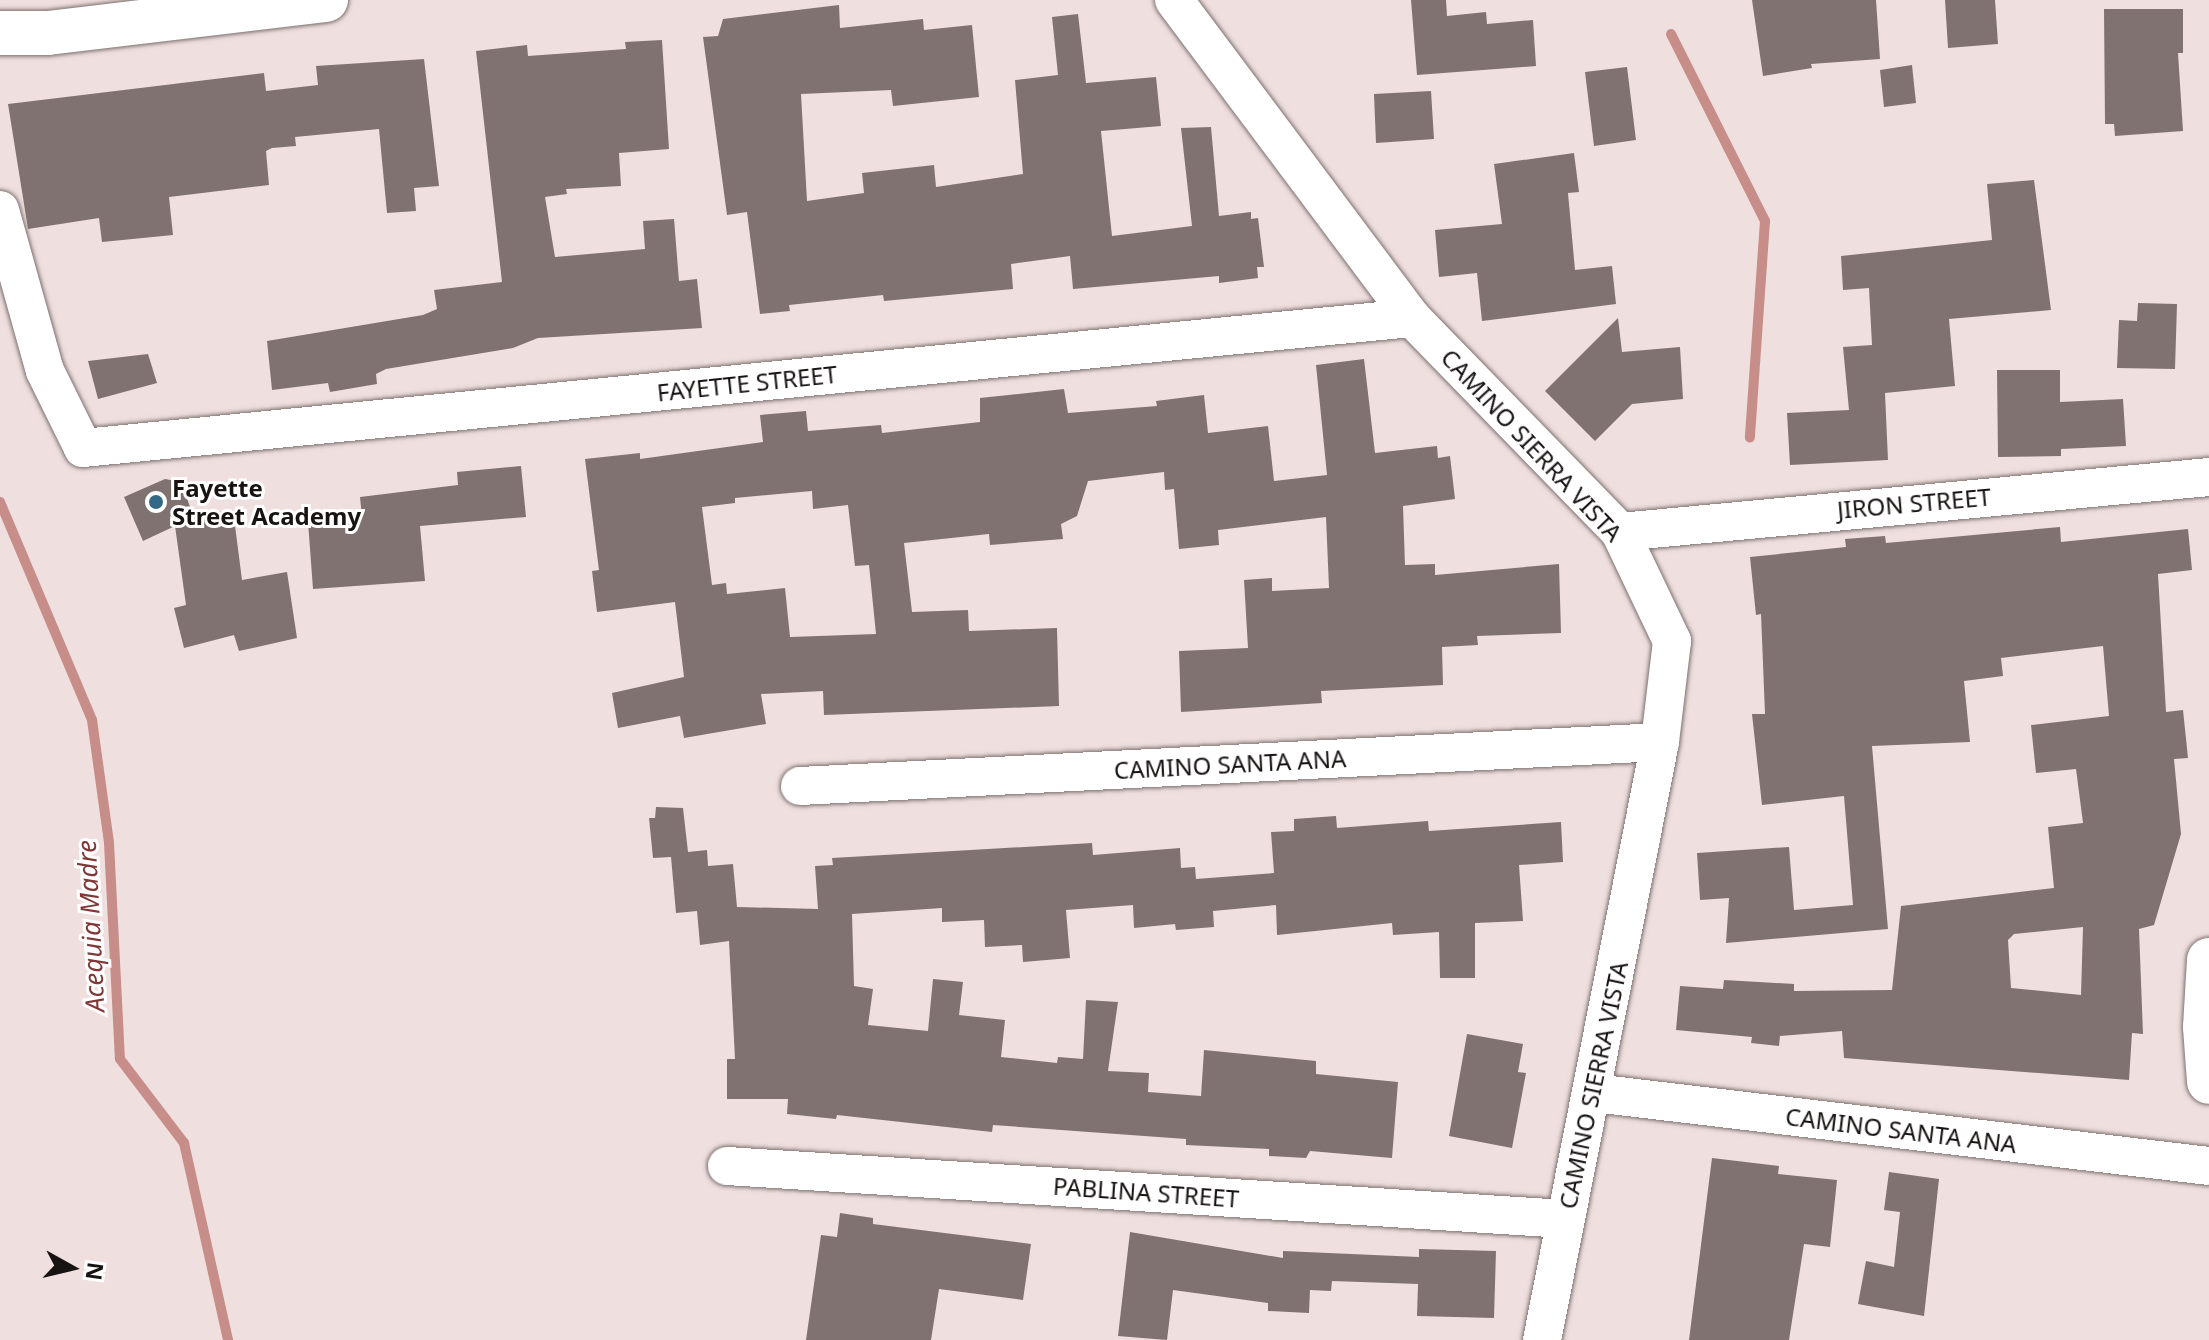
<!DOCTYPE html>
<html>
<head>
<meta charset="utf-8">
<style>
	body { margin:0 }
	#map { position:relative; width:2209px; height:1340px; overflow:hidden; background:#efe0df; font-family:"Noto Sans",sans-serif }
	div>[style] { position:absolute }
	.stream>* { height:10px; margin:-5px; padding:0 5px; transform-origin:5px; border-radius:5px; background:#c78d89 }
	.building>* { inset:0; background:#7f7271 }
	.roads { filter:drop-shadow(0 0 2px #7d706f) drop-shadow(0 0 2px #7d706f) }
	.minor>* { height:38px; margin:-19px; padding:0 19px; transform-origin:19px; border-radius:19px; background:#fff }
	.tertiary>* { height:44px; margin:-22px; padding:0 22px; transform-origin:22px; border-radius:22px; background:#fff }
	.dots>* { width:22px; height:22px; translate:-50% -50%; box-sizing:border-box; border:4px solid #fff; border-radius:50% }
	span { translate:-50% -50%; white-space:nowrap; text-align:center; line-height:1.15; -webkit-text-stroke:6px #fff; paint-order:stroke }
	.street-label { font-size:24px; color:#181313 }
	.poi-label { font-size:24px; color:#181313; font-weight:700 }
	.left { translate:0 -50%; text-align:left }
	.water-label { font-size:26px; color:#803736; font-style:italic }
	.north { position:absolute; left:32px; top:1228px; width:80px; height:80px; -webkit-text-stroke:6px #fff; paint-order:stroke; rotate:98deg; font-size:22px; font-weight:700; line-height:32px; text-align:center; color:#181313 }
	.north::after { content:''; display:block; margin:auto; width:28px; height:36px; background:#181313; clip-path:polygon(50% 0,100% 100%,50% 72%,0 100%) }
</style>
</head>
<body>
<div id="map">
	<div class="stream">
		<i style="left:1671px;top:34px;width:209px;rotate:63.3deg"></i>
		<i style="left:1765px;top:221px;width:217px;rotate:94deg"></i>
		<i style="left:0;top:502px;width:237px;rotate:67.1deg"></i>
		<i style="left:92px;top:720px;width:124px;rotate:82.1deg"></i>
		<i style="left:109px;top:843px;width:216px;rotate:87.1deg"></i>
		<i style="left:120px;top:1059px;width:106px;rotate:52.7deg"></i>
		<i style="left:184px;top:1143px;width:202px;rotate:77.4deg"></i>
	</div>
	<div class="building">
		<i style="clip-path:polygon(1411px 0,1446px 0,1447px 16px,1486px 12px,1487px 24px,1533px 20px,1536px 66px,1417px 75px)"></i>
		<i style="clip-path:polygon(1752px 0,1876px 0,1880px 59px,1811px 64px,1812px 68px,1763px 76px)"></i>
		<i style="clip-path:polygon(1945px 0,1995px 0,1998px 44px,1948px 48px)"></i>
		<i style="clip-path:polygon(839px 5px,840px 28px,923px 19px,924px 30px,972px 25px,979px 97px,893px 106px,891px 90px,801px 94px,807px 201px,864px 193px,862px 173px,934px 165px,936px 187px,1023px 174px,1015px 80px,1058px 75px,1052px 17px,1078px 14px,1086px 83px,1156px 77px,1161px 126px,1101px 131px,1112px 236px,1192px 226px,1181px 128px,1211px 127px,1219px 216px,1251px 212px,1251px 219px,1258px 218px,1264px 267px,1257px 267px,1258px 278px,1219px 283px,1219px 276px,1073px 289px,1070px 256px,1011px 264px,1013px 289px,884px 301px,883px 295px,789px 305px,790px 311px,760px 314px,747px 212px,727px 215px,703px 37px,718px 36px,723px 19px)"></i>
		<i style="clip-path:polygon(2104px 9px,2183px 9px,2183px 53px,2178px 53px,2183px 131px,2115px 136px,2114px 124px,2105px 124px)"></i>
		<i style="clip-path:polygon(662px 40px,669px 149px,619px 153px,621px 186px,566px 189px,567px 194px,545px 197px,555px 257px,645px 249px,643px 221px,674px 219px,679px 281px,697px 279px,702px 328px,538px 338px,513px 348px,386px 369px,376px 374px,377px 384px,330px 392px,328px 383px,272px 390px,267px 341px,423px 315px,437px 309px,434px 290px,502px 282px,476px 51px,527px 45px,528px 56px,626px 49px,625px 42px)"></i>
		<i style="clip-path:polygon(424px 59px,439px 186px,414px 188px,416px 211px,387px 213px,379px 129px,295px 137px,296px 146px,272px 148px,266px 151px,269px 185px,169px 197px,173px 235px,102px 242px,99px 218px,28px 229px,8px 104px,264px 73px,266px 91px,318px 85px,316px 66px)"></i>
		<i style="clip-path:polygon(1912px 65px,1916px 103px,1884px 107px,1880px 70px)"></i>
		<i style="clip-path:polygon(1627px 67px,1636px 140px,1594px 146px,1585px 72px)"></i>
		<i style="clip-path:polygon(1431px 91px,1434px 139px,1376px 143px,1374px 94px)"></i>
		<i style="clip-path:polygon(1574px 153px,1579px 192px,1568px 193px,1575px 270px,1612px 266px,1616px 304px,1482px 321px,1477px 273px,1439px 277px,1435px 230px,1502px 224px,1494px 164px)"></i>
		<i style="clip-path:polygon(2034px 180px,2051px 310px,1949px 319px,1955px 386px,1885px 393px,1888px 460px,1790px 465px,1787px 413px,1849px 410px,1843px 347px,1872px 345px,1869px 288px,1843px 290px,1841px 256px,1992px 240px,1987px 184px)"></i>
		<i style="clip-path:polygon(2138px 303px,2177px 304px,2175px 369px,2117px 368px,2119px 320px,2137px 321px)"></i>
		<i style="clip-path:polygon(1618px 318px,1622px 352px,1680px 347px,1683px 399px,1632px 404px,1595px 441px,1545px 391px)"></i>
		<i style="clip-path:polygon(148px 354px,157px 383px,98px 399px,88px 361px)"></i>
		<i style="clip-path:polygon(evenodd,1364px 359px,1375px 453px,1437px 446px,1438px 458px,1450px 456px,1455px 499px,1403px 506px,1405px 565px,1435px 564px,1435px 575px,1559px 564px,1561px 633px,1477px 636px,1478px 645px,1442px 647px,1443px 685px,1321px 691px,1322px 703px,1181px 712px,1179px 651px,1248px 648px,1244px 580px,1272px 578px,1272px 591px,1329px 588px,1326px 517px,1218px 530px,1219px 545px,1179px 549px,1174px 489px,1165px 490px,1164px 472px,1088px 481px,1077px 516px,1061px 524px,1063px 539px,990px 545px,989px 534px,904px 543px,912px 612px,968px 610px,969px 631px,1057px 628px,1059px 706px,824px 715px,823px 691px,761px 694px,766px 724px,684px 738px,680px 716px,618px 728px,612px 693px,684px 677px,675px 602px,597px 612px,592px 571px,599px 570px,585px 459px,640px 453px,640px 459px,763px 442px,760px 415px,806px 411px,808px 431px,881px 425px,882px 433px,980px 422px,980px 398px,1064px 389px,1068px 413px,1157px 406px,1156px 401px,1204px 395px,1208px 433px,1268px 426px,1274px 481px,1327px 475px,1316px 365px,1364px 359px,812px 491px,813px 509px,848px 505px,855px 566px,869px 565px,876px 634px,790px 637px,785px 588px,727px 594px,726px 583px,712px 585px,702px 507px,735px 503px,735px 498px,812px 491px)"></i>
		<i style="clip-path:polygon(1997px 370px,2060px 370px,2060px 402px,2123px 399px,2126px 446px,2061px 449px,2061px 456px,1998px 457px)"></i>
		<i style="clip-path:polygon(521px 466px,526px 517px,420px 526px,425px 581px,313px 589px,308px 522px,362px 517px,360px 497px,458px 485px,457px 472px)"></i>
		<i style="clip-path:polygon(165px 479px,181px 482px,193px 515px,233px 510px,242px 580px,287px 572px,297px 638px,239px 651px,234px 635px,184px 648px,174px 608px,186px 605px,175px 526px,143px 541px,124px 497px)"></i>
		<i style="clip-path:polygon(evenodd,2060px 527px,2061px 542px,2188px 529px,2192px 570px,2158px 574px,2166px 712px,2183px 710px,2188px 758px,2174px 759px,2181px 834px,2154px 925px,2139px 929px,2143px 1034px,2132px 1033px,2129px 1080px,1844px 1058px,1842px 1031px,1780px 1036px,1779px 1046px,1751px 1043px,1752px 1037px,1676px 1030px,1680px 986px,1723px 989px,1724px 980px,1794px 984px,1794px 991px,1892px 990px,1901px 906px,2054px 888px,2048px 827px,2083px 823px,2076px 769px,2036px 773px,2031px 725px,2109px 716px,2103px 646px,2001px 658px,2003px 676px,1964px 681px,1970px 742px,1872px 746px,1888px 929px,1726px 943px,1729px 898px,1700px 900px,1697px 853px,1789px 847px,1794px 910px,1853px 905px,1844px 796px,1762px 805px,1752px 714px,1765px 714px,1761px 614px,1756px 615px,1750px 557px,1846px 547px,1845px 539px,1885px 536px,1886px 543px,2060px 527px,2083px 927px,2081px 995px,2011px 988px,2008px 940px,2014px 934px,2083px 927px)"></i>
		<i style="clip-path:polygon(656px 807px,683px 808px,688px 852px,707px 850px,708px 866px,733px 864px,737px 907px,818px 909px,815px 866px,833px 865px,832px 858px,1092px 843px,1093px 855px,1180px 848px,1181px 868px,1195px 867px,1196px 879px,1274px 873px,1271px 832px,1294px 831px,1294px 819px,1336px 816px,1337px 828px,1428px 821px,1429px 831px,1561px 822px,1563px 862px,1519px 865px,1523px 921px,1475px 923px,1475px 978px,1440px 978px,1439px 932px,1393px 935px,1392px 923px,1277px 935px,1276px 905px,1213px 911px,1214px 927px,1176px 930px,1175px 924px,1134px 928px,1133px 905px,1066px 910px,1070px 958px,1023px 962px,1022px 945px,985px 947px,984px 920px,942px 922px,942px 908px,852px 914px,854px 986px,873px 989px,868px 1025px,928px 1031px,933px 979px,963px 982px,959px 1015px,1005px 1020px,1001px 1057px,1057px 1063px,1058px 1057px,1083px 1059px,1086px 1000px,1118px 1002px,1108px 1071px,1149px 1073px,1148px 1092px,1201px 1096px,1204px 1050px,1316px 1061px,1316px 1074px,1398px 1082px,1392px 1158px,1310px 1151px,1306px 1158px,1269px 1156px,1269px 1149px,1186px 1145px,1186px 1139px,993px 1125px,992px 1132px,837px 1115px,836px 1119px,787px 1114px,788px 1099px,727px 1099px,727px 1059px,735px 1059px,729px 941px,700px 945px,697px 911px,676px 913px,671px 857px,653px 858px,649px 818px,655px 818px)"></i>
		<i style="clip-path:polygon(1467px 1034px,1523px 1044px,1518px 1072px,1526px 1073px,1512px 1148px,1449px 1136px)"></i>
		<i style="clip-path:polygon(1712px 1158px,1779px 1166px,1778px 1174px,1837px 1180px,1830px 1247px,1804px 1244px,1789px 1340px,1689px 1340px)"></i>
		<i style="clip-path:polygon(1889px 1172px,1939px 1179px,1924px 1316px,1858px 1304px,1866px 1261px,1894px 1267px,1900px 1212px,1884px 1210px)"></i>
		<i style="clip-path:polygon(840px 1213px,873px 1218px,873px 1224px,1031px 1244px,1023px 1300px,939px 1289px,931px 1340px,806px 1340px,821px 1235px,837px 1237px)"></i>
		<i style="clip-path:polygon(1130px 1232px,1283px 1258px,1283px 1251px,1419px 1257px,1419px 1249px,1496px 1251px,1494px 1318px,1417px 1316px,1418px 1284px,1332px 1281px,1331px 1291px,1310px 1290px,1309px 1313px,1268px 1311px,1268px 1303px,1173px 1290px,1167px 1340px,1118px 1336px)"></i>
	</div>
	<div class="roads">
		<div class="minor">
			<i style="left:1174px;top:0;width:397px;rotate:53.2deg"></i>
			<i style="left:1412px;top:318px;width:298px;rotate:45.8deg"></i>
			<i style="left:1620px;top:532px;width:121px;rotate:64.5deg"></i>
			<i style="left:1672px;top:641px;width:102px;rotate:96.8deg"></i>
			<i style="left:1660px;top:742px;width:610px;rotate:101.16deg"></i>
			<i style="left:0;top:210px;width:167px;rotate:74.4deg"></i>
			<i style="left:45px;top:371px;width:86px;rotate:63.7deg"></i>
			<i style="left:83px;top:448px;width:1335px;rotate:-5.59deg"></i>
			<i style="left:1620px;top:532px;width:592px;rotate:-5.33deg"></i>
			<i style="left:800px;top:786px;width:861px;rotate:-2.93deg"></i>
			<i style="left:1594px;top:1093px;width:619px;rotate:6.77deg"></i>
			<i style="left:727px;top:1166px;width:840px;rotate:3.62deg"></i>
		</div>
		<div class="tertiary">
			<i style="left:0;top:33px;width:48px"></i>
			<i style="left:48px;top:33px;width:280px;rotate:-6.8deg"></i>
			<i style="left:2209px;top:960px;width:67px;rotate:93.4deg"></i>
			<i style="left:2205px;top:1027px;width:55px;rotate:85.8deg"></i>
		</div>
	</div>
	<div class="dots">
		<i style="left:156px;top:502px;background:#346985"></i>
	</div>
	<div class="street-label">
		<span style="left:747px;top:383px;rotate:-6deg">FAYETTE STREET</span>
		<span style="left:1532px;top:445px;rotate:47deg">CAMINO SIERRA VISTA</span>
		<span style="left:1914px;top:503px;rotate:-5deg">JIRON STREET</span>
		<span style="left:1230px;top:764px;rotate:-3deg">CAMINO SANTA ANA</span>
		<span style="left:1593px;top:1085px;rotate:-78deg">CAMINO SIERRA VISTA</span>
		<span style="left:1901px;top:1130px;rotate:7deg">CAMINO SANTA ANA</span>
		<span style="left:1146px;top:1192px;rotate:4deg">PABLINA STREET</span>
	</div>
	<div class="poi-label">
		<span class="left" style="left:172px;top:502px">Fayette<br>Street Academy</span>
	</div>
	<div class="water-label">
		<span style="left:91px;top:926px;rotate:-93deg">Acequia Madre</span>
	</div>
	<div class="north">N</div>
</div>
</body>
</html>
